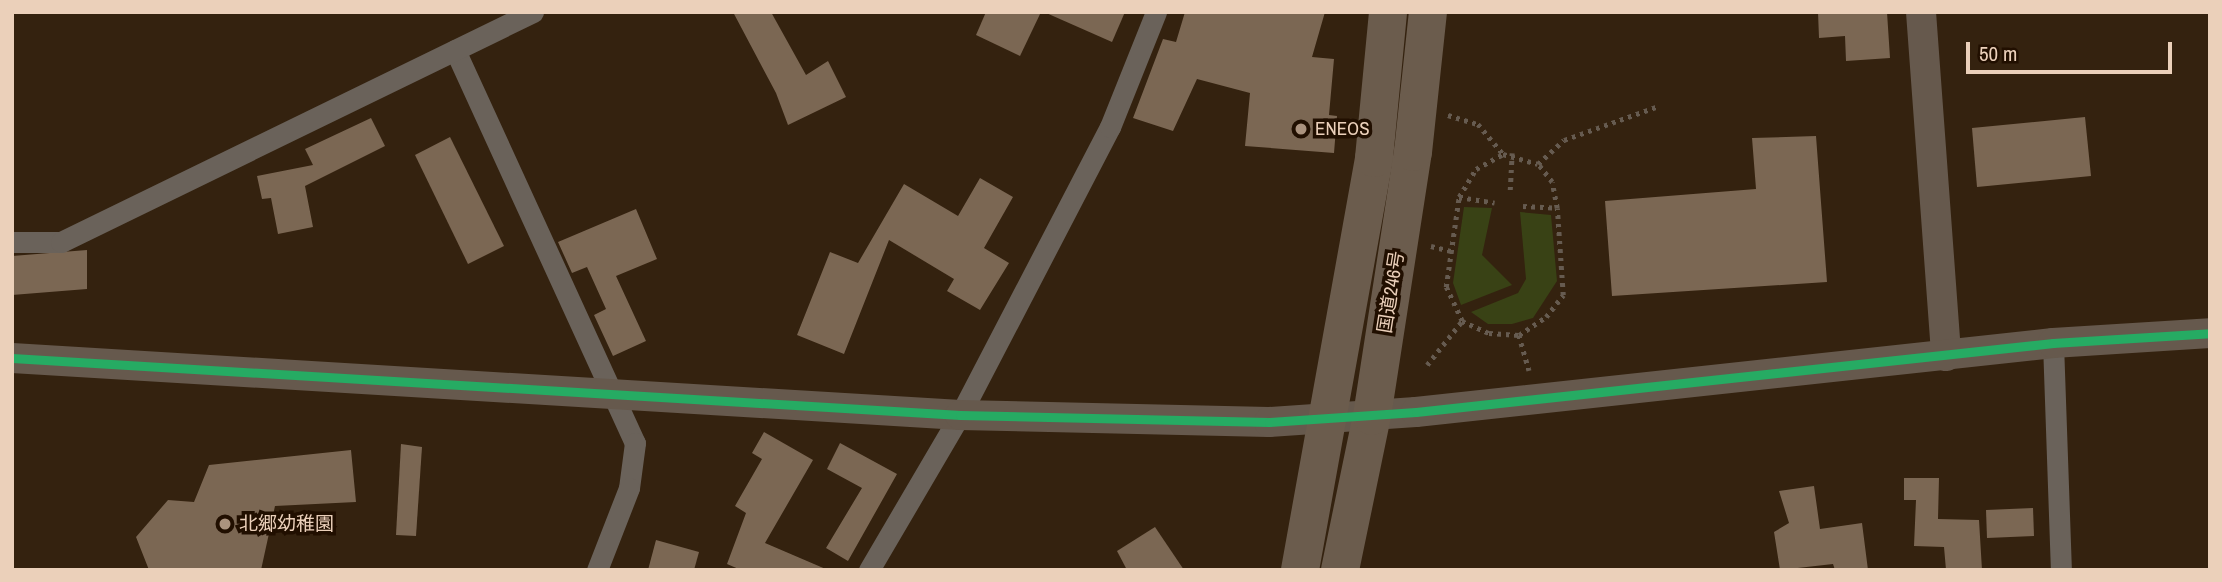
<!DOCTYPE html>
<html>
<head>
<meta charset="utf-8">
<style>
	body { margin:0 }
	#map { position:relative; width:2222px; height:582px; overflow:hidden; background:#34220f; font-family:"Archivo Narrow","Noto Sans JP",sans-serif }
	div>[style] { position:absolute }
	.green>* { inset:0; background:#394215 }
	.building>* { inset:0; background:#7b6753 }
	.path>* { height:4.5px; margin-top:-2.25px; transform-origin:0; background:repeating-linear-gradient(90deg,#665b50 0 3.5px,transparent 0 8.5px) }
	.street>* { height:21px; margin:-10.5px; padding:0 10.5px; transform-origin:10.5px; border-radius:10.5px; background:#6a625a }
	.secondary>* { height:30px; margin:-15px; padding:0 15px; transform-origin:15px; border-radius:15px; background:#66594d }
	.highway>* { height:38px; margin:-19px; padding:0 19px; transform-origin:19px; border-radius:19px; background:#6b5c4d }
	.cycleway>* { height:9px; margin:-4.5px; padding:0 4.5px; transform-origin:4.5px; border-radius:4.5px; background:#26ab63 }
	.dots>* { width:19px; height:19px; translate:-50% -50%; box-sizing:border-box; border:4px solid #210f00; border-radius:50% }
	span { translate:-50% -50%; white-space:nowrap; text-align:center; line-height:1.15; -webkit-text-stroke:7px #210f00; paint-order:stroke }
	.poi-label { font-size:19px; color:#ebd0ba }
	.left { translate:0 -50%; text-align:left }
	.street-label { font-size:19px; color:#ebd0ba }
	.frame { position:absolute; inset:0; border:14px solid #ebd0ba; pointer-events:none }
	.scale { position:absolute; left:1966px; top:42px; width:206px; height:32px; box-sizing:border-box; border:4px solid #ebd0ba; border-top:0; padding-left:9px; font-size:21px; line-height:24px; white-space:nowrap; color:#ebd0ba; -webkit-text-stroke:5px #210f00; paint-order:stroke }
</style>
</head>
<body>
<div id="map">
	<div class="green">
		<i style="clip-path:polygon(1464px 207px,1492px 208px,1482px 255px,1512px 285px,1461px 305px,1453px 283px)"></i>
		<i style="clip-path:polygon(1520px 212px,1551px 215px,1557px 281px,1533px 318px,1512px 324px,1488px 324px,1471px 312px,1518px 293px,1526px 279px)"></i>
	</div>
	<div class="building">
		<i style="clip-path:polygon(733px 12px,771px 12px,806px 75px,828px 61px,846px 97px,788px 125px,776px 93px)"></i>
		<i style="clip-path:polygon(986px 12px,1041px 12px,1020px 56px,976px 35px)"></i>
		<i style="clip-path:polygon(1044px 12px,1125px 12px,1112px 42px)"></i>
		<i style="clip-path:polygon(1185px 12px,1325px 12px,1312px 57px,1334px 59px,1329px 115px,1337px 116px,1334px 153px,1245px 146px,1250px 93px,1197px 79px,1173px 131px,1133px 118px,1163px 39px,1176px 42px)"></i>
		<i style="clip-path:polygon(1818px 12px,1887px 12px,1890px 58px,1846px 61px,1845px 36px,1819px 38px)"></i>
		<i style="clip-path:polygon(2085px 117px,2091px 176px,1977px 187px,1972px 128px)"></i>
		<i style="clip-path:polygon(371px 118px,385px 146px,305px 186px,313px 227px,278px 234px,271px 198px,262px 199px,257px 176px,313px 165px,305px 149px)"></i>
		<i style="clip-path:polygon(1816px 136px,1827px 282px,1612px 296px,1605px 201px,1756px 189px,1752px 138px)"></i>
		<i style="clip-path:polygon(450px 137px,504px 246px,468px 264px,415px 155px)"></i>
		<i style="clip-path:polygon(980px 178px,1013px 197px,984px 248px,1009px 263px,980px 310px,947px 291px,954px 279px,889px 240px,844px 354px,797px 335px,830px 252px,858px 263px,904px 184px,958px 216px)"></i>
		<i style="clip-path:polygon(636px 209px,657px 259px,616px 276px,646px 341px,613px 356px,594px 315px,606px 309px,587px 267px,572px 273px,558px 242px)"></i>
		<i style="clip-path:polygon(87px 250px,87px 289px,12px 295px,12px 256px)"></i>
		<i style="clip-path:polygon(764px 432px,813px 460px,765px 543px,828px 570px,741px 570px,727px 564px,746px 513px,735px 506px,762px 459px,752px 453px)"></i>
		<i style="clip-path:polygon(840px 443px,897px 474px,848px 561px,826px 548px,862px 488px,827px 469px)"></i>
		<i style="clip-path:polygon(401px 444px,422px 447px,416px 536px,396px 535px)"></i>
		<i style="clip-path:polygon(351px 450px,356px 502px,275px 506px,261px 570px,149px 570px,136px 537px,168px 500px,194px 502px,209px 465px)"></i>
		<i style="clip-path:polygon(1904px 478px,1939px 478px,1938px 519px,1979px 520px,1982px 570px,1946px 570px,1944px 547px,1914px 546px,1916px 500px,1904px 500px)"></i>
		<i style="clip-path:polygon(1814px 486px,1820px 529px,1862px 523px,1868px 570px,1835px 570px,1833px 564px,1780px 570px,1774px 532px,1789px 523px,1779px 491px)"></i>
		<i style="clip-path:polygon(2033px 508px,2034px 536px,1987px 538px,1986px 510px)"></i>
		<i style="clip-path:polygon(1155px 527px,1184px 570px,1127px 570px,1117px 551px)"></i>
		<i style="clip-path:polygon(656px 540px,699px 552px,694px 570px,648px 570px)"></i>
	</div>
	<div class="path">
		<i style="left:1448px;top:115px;width:31px;rotate:17deg"></i>
		<i style="left:1478px;top:124px;width:39px;rotate:50deg"></i>
		<i style="left:1510px;top:190px;width:37px;rotate:-87deg"></i>
		<i style="left:1459px;top:197px;width:36px;rotate:9deg"></i>
		<i style="left:1523px;top:206px;width:34px;rotate:3deg"></i>
		<i style="left:1431px;top:246px;width:21px;rotate:14deg"></i>
		<i style="left:1462px;top:321px;width:38px;rotate:-115deg"></i>
		<i style="left:1446px;top:287px;width:91px;rotate:-81.8deg"></i>
		<i style="left:1459px;top:197px;width:33px;rotate:-59deg"></i>
		<i style="left:1476px;top:169px;width:31px;rotate:-29deg"></i>
		<i style="left:1503px;top:154px;width:36px;rotate:16deg"></i>
		<i style="left:1519px;top:335px;width:37px;rotate:74deg"></i>
		<i style="left:1427px;top:365px;width:56px;rotate:-51.5deg"></i>
		<i style="left:1462px;top:321px;width:30px;rotate:24deg"></i>
		<i style="left:1489px;top:333px;width:30px;rotate:4deg"></i>
		<i style="left:1519px;top:335px;width:32px;rotate:-34deg"></i>
		<i style="left:1546px;top:317px;width:28px;rotate:-52deg"></i>
		<i style="left:1563px;top:295px;width:87px;rotate:-93.9deg"></i>
		<i style="left:1557px;top:208px;width:26px;rotate:-101deg"></i>
		<i style="left:1552px;top:182px;width:23px;rotate:-128deg"></i>
		<i style="left:1538px;top:164px;width:35px;rotate:-43deg"></i>
		<i style="left:1564px;top:140px;width:98px;rotate:-19.7deg"></i>
	</div>
	<div class="street">
		<i style="left:455px;top:50px;width:432px;rotate:65.4deg"></i>
		<i style="left:635px;top:443px;width:45px;rotate:97.6deg"></i>
		<i style="left:629px;top:488px;width:88px;rotate:111.3deg"></i>
		<i style="left:12px;top:242px;width:49px"></i>
		<i style="left:61px;top:242px;width:525px;rotate:-25.98deg"></i>
		<i style="left:2053px;top:343px;width:227px;rotate:88deg"></i>
		<i style="left:869px;top:570px;width:180px;rotate:-59.6deg"></i>
		<i style="left:960px;top:415px;width:325px;rotate:-62.5deg"></i>
		<i style="left:1110px;top:127px;width:124px;rotate:-68.2deg"></i>
	</div>
	<div class="secondary">
		<i style="left:1921px;top:12px;width:345px;rotate:85.8deg"></i>
		<i style="left:12px;top:358px;width:950px;rotate:3.44deg"></i>
		<i style="left:960px;top:415px;width:309px;rotate:1.3deg"></i>
		<i style="left:1269px;top:422px;width:147px;rotate:-3.9deg"></i>
		<i style="left:1416px;top:412px;width:641px;rotate:-6.18deg"></i>
		<i style="left:2053px;top:343px;width:157px;rotate:-3.6deg"></i>
	</div>
	<div class="highway">
		<i style="left:1300px;top:570px;width:419px;rotate:-79.8deg"></i>
		<i style="left:1374px;top:158px;width:147px;rotate:-84.5deg"></i>
		<i style="left:1340px;top:570px;width:157px;rotate:-78.3deg"></i>
		<i style="left:1372px;top:416px;width:267px;rotate:-81.2deg"></i>
		<i style="left:1413px;top:152px;width:141px;rotate:-83.9deg"></i>
	</div>
	<div class="cycleway">
		<i style="left:12px;top:358px;width:950px;rotate:3.44deg"></i>
		<i style="left:960px;top:415px;width:309px;rotate:1.3deg"></i>
		<i style="left:1269px;top:422px;width:147px;rotate:-3.9deg"></i>
		<i style="left:1416px;top:412px;width:641px;rotate:-6.18deg"></i>
		<i style="left:2053px;top:343px;width:157px;rotate:-3.6deg"></i>
	</div>
	<div class="dots">
		<i style="left:1301px;top:129px;background:#ab937e"></i>
		<i style="left:225px;top:524px;background:#ab937e"></i>
	</div>
	<div class="poi-label">
		<span class="left" style="left:1315px;top:129px">ENEOS</span>
		<span class="left" style="left:239px;top:524px">北郷幼稚園</span>
	</div>
	<div class="street-label">
		<span style="left:1391px;top:292px;rotate:-81deg">国道246号</span>
	</div>
	<div class="frame"></div>
	<div class="scale">50 m</div>
</div>
</body>
</html>
